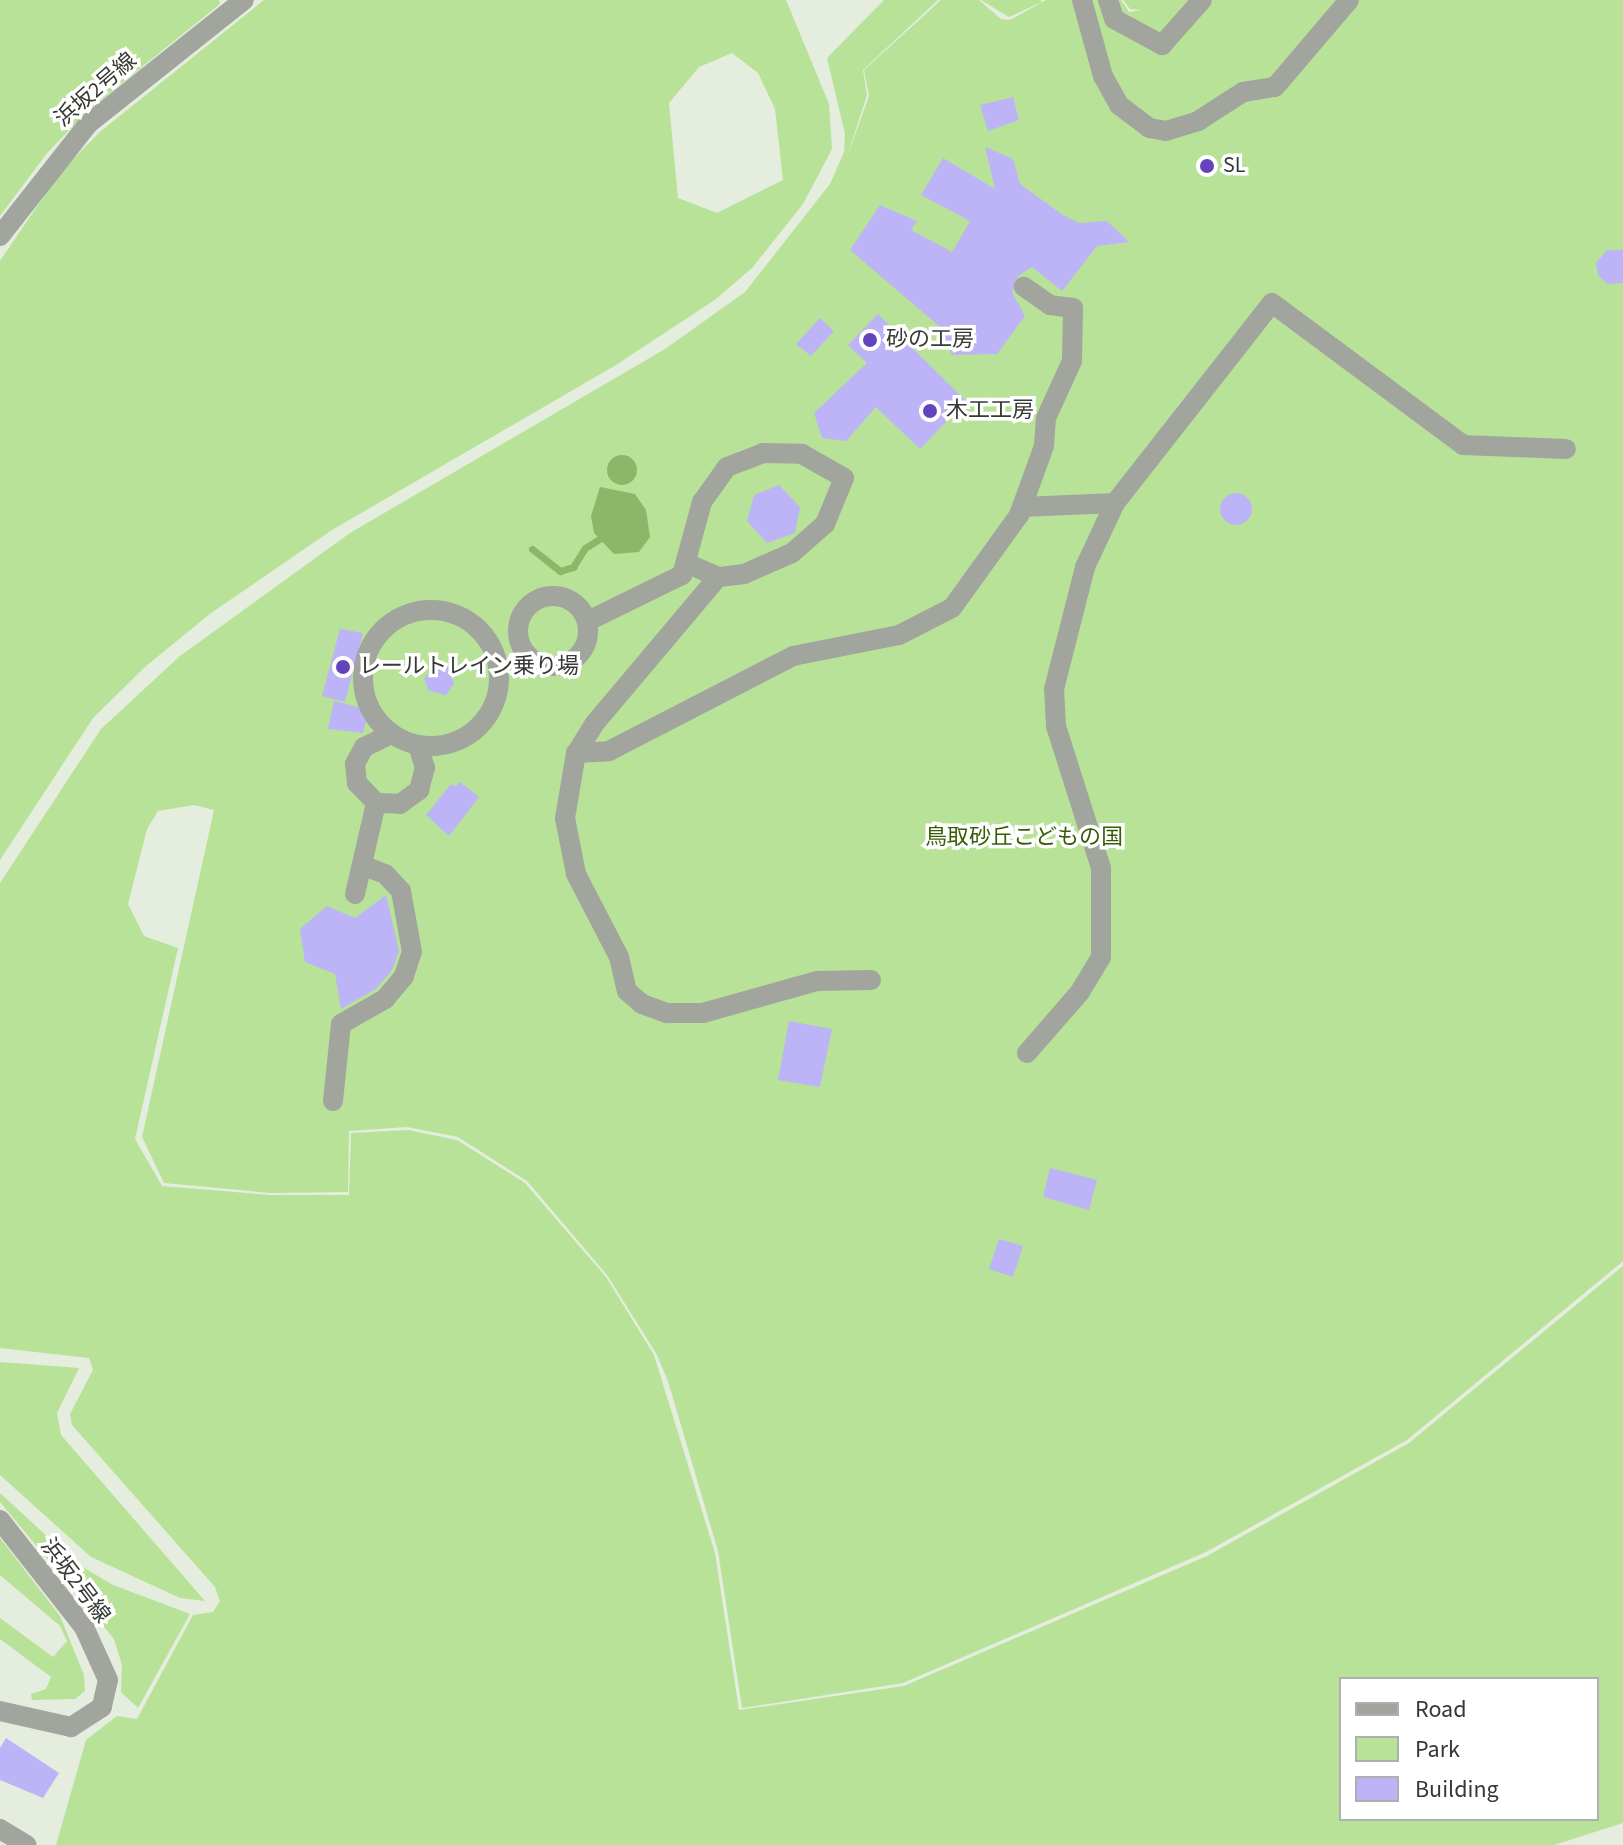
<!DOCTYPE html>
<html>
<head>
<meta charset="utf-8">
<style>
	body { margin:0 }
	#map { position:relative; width:1623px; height:1845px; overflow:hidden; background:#e4edde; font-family:"Source Sans 3","Noto Sans JP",sans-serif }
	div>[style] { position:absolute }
	.green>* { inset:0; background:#b8e298 }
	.water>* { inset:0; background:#8cb769 }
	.round { border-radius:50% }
	.stream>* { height:7px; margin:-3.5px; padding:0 3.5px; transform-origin:3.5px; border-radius:3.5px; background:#8cb769 }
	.building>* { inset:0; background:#bcb4f7 }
	.minor>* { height:20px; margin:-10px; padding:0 10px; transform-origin:10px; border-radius:10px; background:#a1a59e }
	.minor>.ring { margin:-10px; padding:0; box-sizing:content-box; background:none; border:20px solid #a1a59e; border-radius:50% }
	.dots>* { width:22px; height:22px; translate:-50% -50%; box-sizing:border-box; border:4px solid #fff; border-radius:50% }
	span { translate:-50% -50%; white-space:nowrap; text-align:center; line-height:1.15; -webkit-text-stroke:7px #fff; paint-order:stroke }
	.street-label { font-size:22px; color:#363934 }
	.poi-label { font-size:22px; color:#363934 }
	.left { translate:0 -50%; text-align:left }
	.park-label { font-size:22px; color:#365d06 }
	.legend { position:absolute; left:1339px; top:1677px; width:260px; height:144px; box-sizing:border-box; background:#fff; border:2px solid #afb0ae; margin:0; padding:10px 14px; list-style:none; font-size:24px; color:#363934 }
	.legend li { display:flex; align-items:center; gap:16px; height:40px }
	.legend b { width:40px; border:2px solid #afb0ae }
</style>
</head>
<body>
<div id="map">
	<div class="green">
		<i style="clip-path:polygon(0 0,219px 0,220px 4px,91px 108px,48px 152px,0 216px)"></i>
		<i style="clip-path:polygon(evenodd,264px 0,786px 0,829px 104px,832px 149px,803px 204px,752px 268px,716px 299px,616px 365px,332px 530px,211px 613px,146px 666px,93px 718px,0 860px,0 261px,61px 171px,101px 131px,264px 0,732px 53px,758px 73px,775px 109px,783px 180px,717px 213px,678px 198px,669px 103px,699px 67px,732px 53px)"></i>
		<i style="clip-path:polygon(evenodd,884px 0,938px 0,863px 70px,867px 95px,846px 160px,869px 96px,864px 70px,941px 0,979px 0,1001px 19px,1010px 20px,1046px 0,1121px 0,1129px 12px,1141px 10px,1130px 9px,1123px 0,1623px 0,1623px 1261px,1407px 1440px,1206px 1552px,903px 1683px,742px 1708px,718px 1551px,668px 1381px,656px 1353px,607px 1275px,527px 1181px,458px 1137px,407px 1127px,349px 1131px,348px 1192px,271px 1193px,164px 1183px,142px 1137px,214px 810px,194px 805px,158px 811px,147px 829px,128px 904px,144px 936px,178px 948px,135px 1139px,162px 1186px,270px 1195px,349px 1195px,351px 1133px,408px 1130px,457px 1140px,525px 1183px,606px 1277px,654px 1355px,715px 1553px,739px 1710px,904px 1686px,1207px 1556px,1409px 1443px,1623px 1266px,1623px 1823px,1554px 1845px,56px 1845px,86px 1740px,117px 1716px,137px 1719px,193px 1615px,213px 1612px,220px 1601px,215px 1587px,72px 1425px,70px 1414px,93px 1370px,89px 1358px,0 1348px,0 883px,101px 729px,180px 656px,350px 533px,665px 349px,745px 292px,830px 184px,844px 152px,845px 134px,827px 58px,884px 0,1341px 1679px,1597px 1679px,1597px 1819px,1341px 1819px,1341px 1679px)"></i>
		<i style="clip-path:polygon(981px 0,1040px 0,1042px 2px,1009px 17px)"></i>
		<i style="clip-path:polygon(0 1362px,79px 1368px,57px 1413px,61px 1435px,205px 1601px,180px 1598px,91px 1557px,0 1475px)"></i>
		<i style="clip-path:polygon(0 1493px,76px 1563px,113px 1585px,190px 1614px,138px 1708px,121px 1692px,122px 1665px,114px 1639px,0 1502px)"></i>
		<i style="clip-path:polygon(0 1538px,60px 1616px,84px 1675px,85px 1691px,75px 1699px,32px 1700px,31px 1694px,46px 1689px,51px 1677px,0 1639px,0 1618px,53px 1657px,67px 1641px,60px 1626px,0 1575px)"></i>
	</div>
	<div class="water">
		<i class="round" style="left:607px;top:455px;width:30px;height:30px"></i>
		<i style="clip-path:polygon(600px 487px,635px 494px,646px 510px,650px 537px,639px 552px,614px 554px,594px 533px,591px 516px)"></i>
	</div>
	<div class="stream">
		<i style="left:532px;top:549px;width:36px;rotate:38deg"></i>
		<i style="left:560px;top:571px;width:14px;rotate:-17deg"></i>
		<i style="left:573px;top:567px;width:22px;rotate:-58deg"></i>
		<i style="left:585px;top:548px;width:22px;rotate:-32deg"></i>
	</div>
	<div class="building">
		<i style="clip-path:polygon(1013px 97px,1019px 120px,988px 131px,980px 105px)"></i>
		<i style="clip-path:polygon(985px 147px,1013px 159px,1020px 184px,1063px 215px,1079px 223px,1107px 221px,1129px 242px,1097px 246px,1062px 291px,1032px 267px,1018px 276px,1012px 292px,1025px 316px,997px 354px,952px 355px,939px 326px,850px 250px,880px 205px,917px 221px,911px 230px,952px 252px,970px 221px,921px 195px,943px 158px,995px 189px)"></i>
		<i style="clip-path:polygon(1607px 250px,1623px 250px,1623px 283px,1607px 284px,1598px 275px,1596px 263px)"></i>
		<i style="clip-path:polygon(878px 314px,966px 401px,920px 449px,876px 407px,846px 441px,822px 438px,814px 413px,867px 363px,848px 345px)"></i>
		<i style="clip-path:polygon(820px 318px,834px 331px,811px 356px,796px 344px)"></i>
		<i style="clip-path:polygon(779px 485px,800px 507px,795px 533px,767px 543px,747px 521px,754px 495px)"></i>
		<i class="round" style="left:1220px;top:493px;width:32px;height:32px"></i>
		<i style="clip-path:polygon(340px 629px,363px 633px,345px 702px,322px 696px)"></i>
		<i style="clip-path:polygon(435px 665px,449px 667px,454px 684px,446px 695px,429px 691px,424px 679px)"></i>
		<i style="clip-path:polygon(334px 701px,369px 710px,363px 733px,328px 729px)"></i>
		<i style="clip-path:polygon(460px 782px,479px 797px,449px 836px,426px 815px,451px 784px,455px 787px)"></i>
		<i style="clip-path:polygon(386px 895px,399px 951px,392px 970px,376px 989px,341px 1009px,335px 974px,305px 962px,300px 929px,327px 906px,355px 918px)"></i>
		<i style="clip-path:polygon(789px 1021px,832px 1029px,820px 1087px,778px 1080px)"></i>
		<i style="clip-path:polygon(1050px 1168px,1097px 1180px,1089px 1210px,1043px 1197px)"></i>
		<i style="clip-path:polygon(999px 1239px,1023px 1246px,1013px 1277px,989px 1269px)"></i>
		<i style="clip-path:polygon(6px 1738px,59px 1773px,43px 1798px,0 1780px,0 1748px)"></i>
	</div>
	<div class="minor">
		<i style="left:1082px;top:0;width:79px;rotate:74.6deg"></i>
		<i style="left:1103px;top:76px;width:33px;rotate:61deg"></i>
		<i style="left:1119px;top:105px;width:38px;rotate:37deg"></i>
		<i style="left:1149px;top:128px;width:17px;rotate:10deg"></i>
		<i style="left:1166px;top:131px;width:34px;rotate:-17deg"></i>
		<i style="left:1198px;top:121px;width:54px;rotate:-32.8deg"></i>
		<i style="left:1243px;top:92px;width:32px;rotate:-9deg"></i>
		<i style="left:1275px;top:87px;width:114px;rotate:-49.6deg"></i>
		<i style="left:1108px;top:0;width:20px;rotate:72deg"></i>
		<i style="left:1114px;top:19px;width:55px;rotate:28.4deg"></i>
		<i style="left:1162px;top:45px;width:60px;rotate:-48.4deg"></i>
		<i style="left:0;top:236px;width:142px;rotate:-51.8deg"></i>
		<i style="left:88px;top:124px;width:199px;rotate:-38.5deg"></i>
		<i style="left:1022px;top:507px;width:93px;rotate:-2.5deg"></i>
		<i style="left:718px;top:577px;width:191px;rotate:130.1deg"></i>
		<i style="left:595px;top:723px;width:36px;rotate:122deg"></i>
		<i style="left:576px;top:753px;width:66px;rotate:99.6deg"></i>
		<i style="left:565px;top:818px;width:57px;rotate:78.9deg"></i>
		<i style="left:576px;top:874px;width:93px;rotate:62.6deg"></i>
		<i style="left:619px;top:957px;width:35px;rotate:77deg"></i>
		<i style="left:627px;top:991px;width:20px;rotate:41deg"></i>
		<i style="left:642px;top:1004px;width:27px;rotate:20deg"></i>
		<i style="left:667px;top:1013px;width:36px"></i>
		<i style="left:703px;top:1013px;width:118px;rotate:-15.7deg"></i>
		<i style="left:817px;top:981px;width:54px;rotate:-1.1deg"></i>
		<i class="ring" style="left:518px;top:596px;width:50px;height:50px"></i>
		<i class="ring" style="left:363px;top:610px;width:116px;height:116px"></i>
		<i style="left:588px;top:621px;width:105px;rotate:-26.1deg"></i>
		<i style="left:682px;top:575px;width:76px;rotate:-74.7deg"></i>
		<i style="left:702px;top:502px;width:43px;rotate:-54.5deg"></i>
		<i style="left:727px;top:467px;width:39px;rotate:-21deg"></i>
		<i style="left:763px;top:453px;width:39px;rotate:1deg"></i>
		<i style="left:802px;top:454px;width:48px;rotate:29.7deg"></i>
		<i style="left:844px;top:478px;width:50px;rotate:112.4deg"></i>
		<i style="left:825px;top:524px;width:44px;rotate:138.7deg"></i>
		<i style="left:792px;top:553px;width:52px;rotate:156.4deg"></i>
		<i style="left:744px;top:574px;width:26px;rotate:173deg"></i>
		<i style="left:718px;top:577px;width:35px;rotate:-156deg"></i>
		<i style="left:391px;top:734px;width:30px;rotate:154deg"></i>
		<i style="left:364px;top:747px;width:19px;rotate:118deg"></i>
		<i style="left:355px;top:764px;width:19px;rotate:84deg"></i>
		<i style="left:357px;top:783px;width:28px;rotate:46deg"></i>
		<i style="left:376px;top:803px;width:24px;rotate:2deg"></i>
		<i style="left:400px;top:804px;width:24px;rotate:-36deg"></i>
		<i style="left:419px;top:790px;width:23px;rotate:-75deg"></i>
		<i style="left:425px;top:768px;width:24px;rotate:-107deg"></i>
		<i style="left:576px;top:753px;width:33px;rotate:-3deg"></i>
		<i style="left:609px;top:751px;width:207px;rotate:-27.3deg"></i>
		<i style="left:793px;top:656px;width:108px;rotate:-11.2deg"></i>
		<i style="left:899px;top:635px;width:59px;rotate:-27deg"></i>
		<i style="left:952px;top:608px;width:115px;rotate:-54.2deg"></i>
		<i style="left:1019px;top:515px;width:73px;rotate:-70.1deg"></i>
		<i style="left:1044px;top:446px;width:28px;rotate:-86deg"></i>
		<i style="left:1046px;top:418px;width:63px;rotate:-65.5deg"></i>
		<i style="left:1072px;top:361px;width:53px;rotate:-88.9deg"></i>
		<i style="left:1073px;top:308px;width:23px;rotate:-173deg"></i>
		<i style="left:1050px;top:305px;width:32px;rotate:-145deg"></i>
		<i style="left:355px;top:894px;width:93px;rotate:-77deg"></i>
		<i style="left:1027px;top:1053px;width:81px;rotate:-49deg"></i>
		<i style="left:1080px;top:992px;width:41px;rotate:-59deg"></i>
		<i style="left:1101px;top:957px;width:89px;rotate:-90deg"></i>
		<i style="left:1101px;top:868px;width:149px;rotate:-107.6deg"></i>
		<i style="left:1056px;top:726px;width:37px;rotate:-93deg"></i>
		<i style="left:1054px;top:689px;width:126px;rotate:-75.7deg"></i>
		<i style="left:1085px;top:567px;width:71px;rotate:-64.9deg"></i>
		<i style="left:1115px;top:503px;width:254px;rotate:-51.9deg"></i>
		<i style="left:1272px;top:303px;width:238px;rotate:36.6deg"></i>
		<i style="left:1463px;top:445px;width:103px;rotate:2.2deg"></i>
		<i style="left:333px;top:1101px;width:77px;rotate:-84.1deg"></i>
		<i style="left:341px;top:1024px;width:51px;rotate:-29.6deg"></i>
		<i style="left:385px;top:999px;width:30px;rotate:-50deg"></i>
		<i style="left:404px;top:976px;width:25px;rotate:-72deg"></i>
		<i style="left:412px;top:952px;width:62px;rotate:-100.2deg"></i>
		<i style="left:401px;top:891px;width:23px;rotate:-133deg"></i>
		<i style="left:385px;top:874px;width:22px;rotate:-159deg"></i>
		<i style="left:0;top:1520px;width:136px;rotate:51.9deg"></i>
		<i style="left:84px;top:1627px;width:58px;rotate:65.6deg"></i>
		<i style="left:108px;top:1680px;width:28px;rotate:103deg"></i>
		<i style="left:102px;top:1707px;width:37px;rotate:147deg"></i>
		<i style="left:71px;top:1727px;width:73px;rotate:-167.3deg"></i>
		<i style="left:0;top:1829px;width:31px;rotate:31deg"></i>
	</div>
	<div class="dots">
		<i style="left:1207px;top:166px;background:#6344bd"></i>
		<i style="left:870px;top:340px;background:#6344bd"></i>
		<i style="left:930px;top:411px;background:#6344bd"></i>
		<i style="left:343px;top:667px;background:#6344bd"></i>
	</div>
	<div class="street-label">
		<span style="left:96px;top:90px;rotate:-41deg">浜坂2号線</span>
		<span style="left:75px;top:1581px;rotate:53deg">浜坂2号線</span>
	</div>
	<div class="poi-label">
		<span class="left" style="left:1223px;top:166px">SL</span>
		<span class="left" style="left:886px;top:340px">砂の工房</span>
		<span class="left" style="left:946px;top:411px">木工工房</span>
		<span class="left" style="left:359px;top:667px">レールトレイン乗り場</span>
	</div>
	<div class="park-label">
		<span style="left:1024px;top:838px">鳥取砂丘こどもの国</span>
	</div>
	<ul class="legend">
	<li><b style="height:10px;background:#a1a59e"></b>Road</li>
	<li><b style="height:22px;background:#b8e298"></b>Park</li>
	<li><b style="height:22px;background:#bcb4f7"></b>Building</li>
	</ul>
</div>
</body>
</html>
